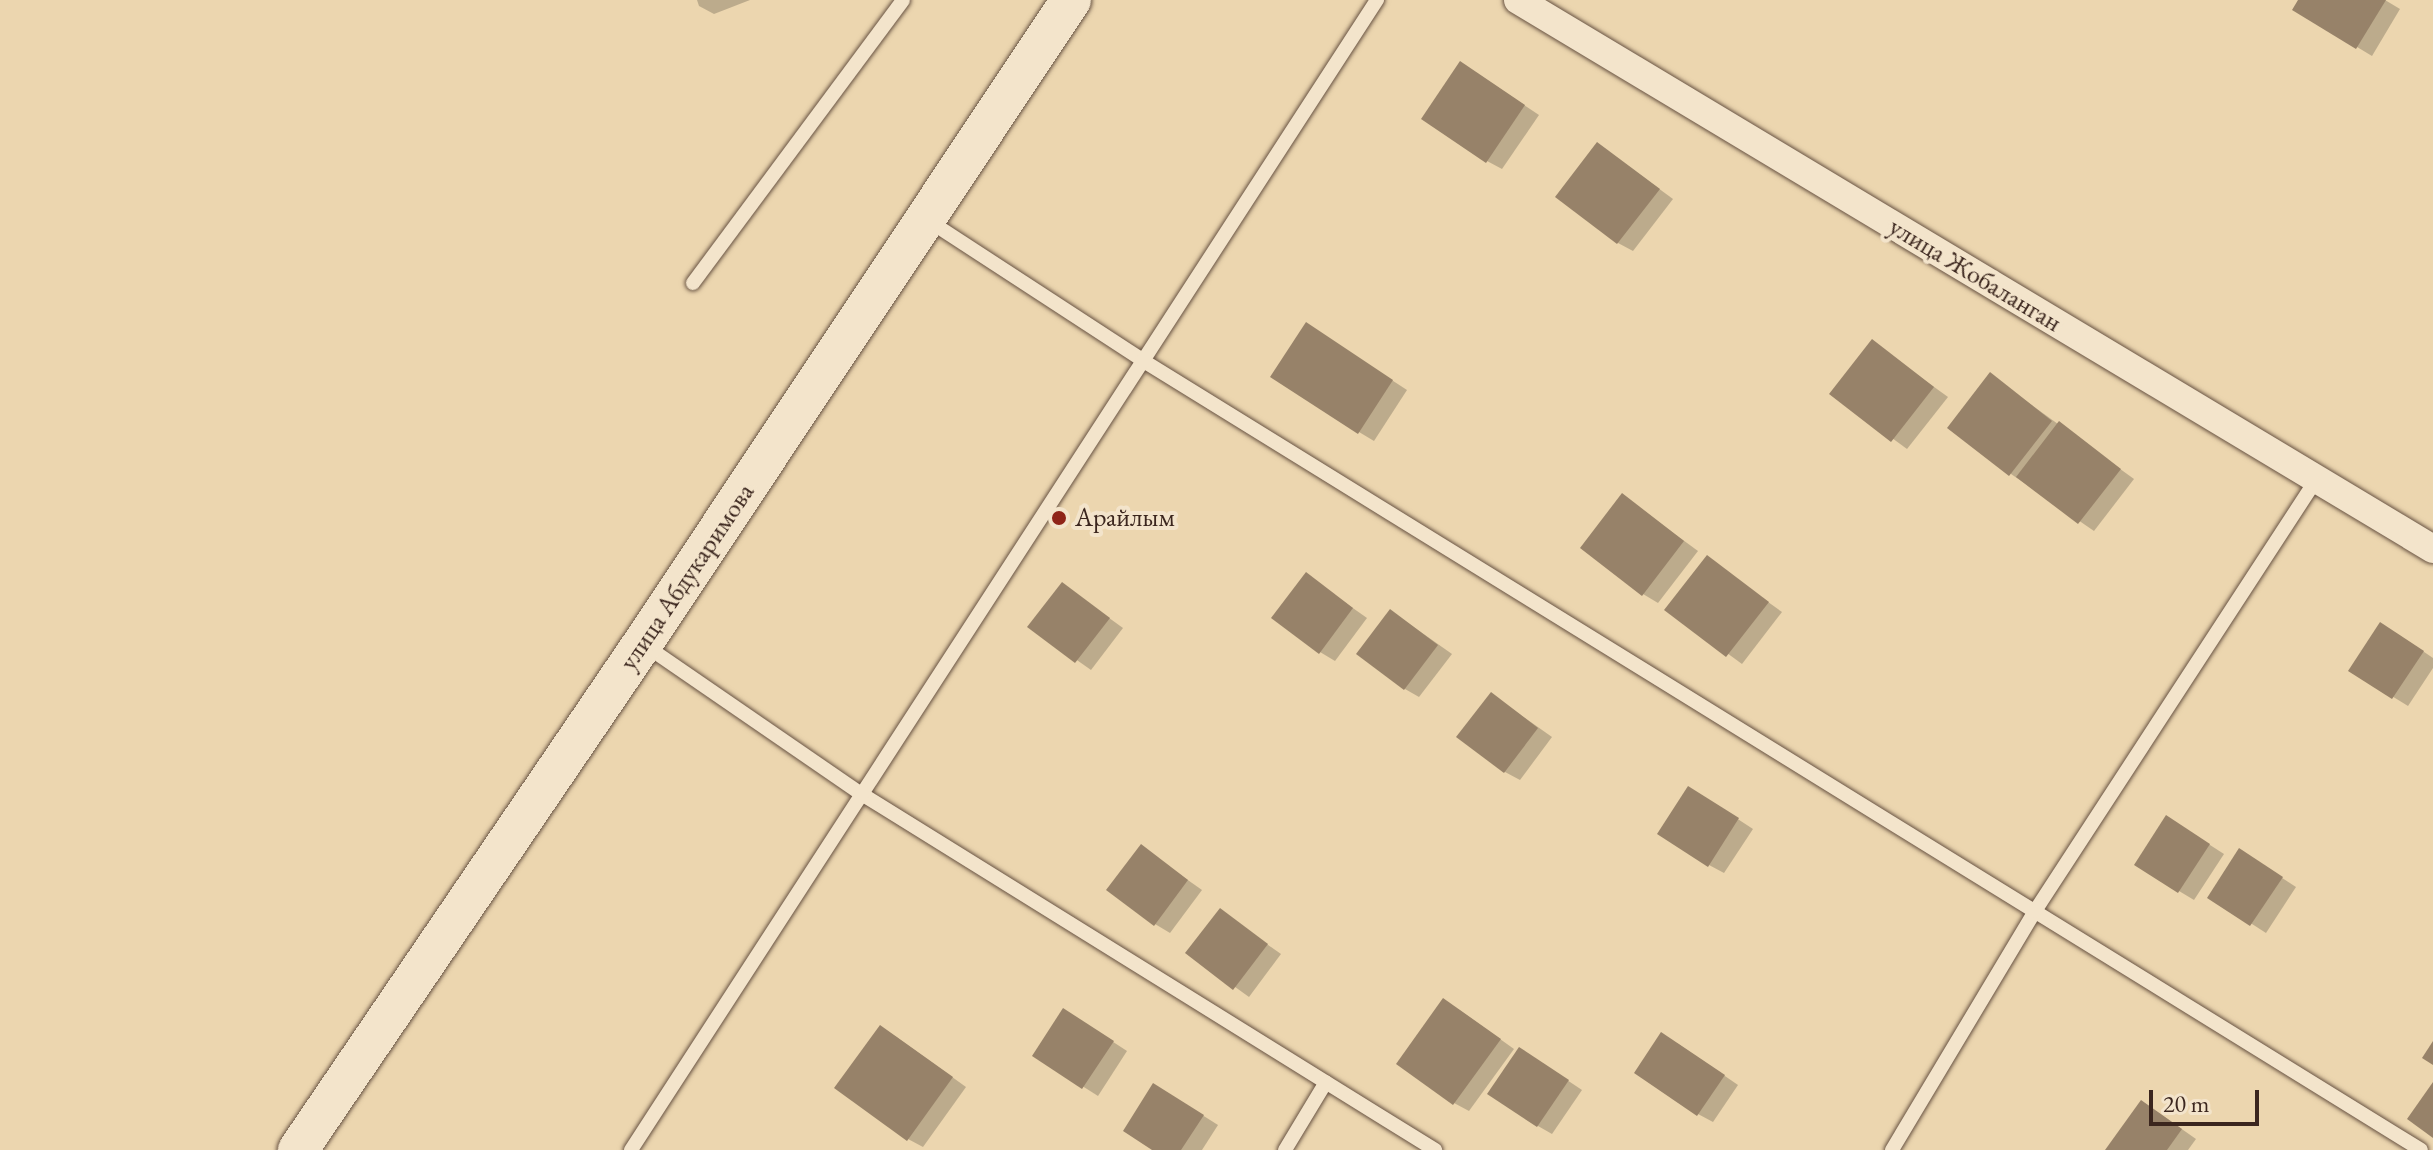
<!DOCTYPE html>
<html>
<head>
<meta charset="utf-8">
<style>
	body { margin:0 }
	#map { position:relative; width:2433px; height:1150px; overflow:hidden; background:#ecd6af; font-family:"EB Garamond",serif }
	div>[style] { position:absolute }
	.shadow>* { inset:0; background:#0003 }
	.building>* { inset:0; background:#978269 }
	.roads { filter:drop-shadow(0 0 2px #675242) drop-shadow(0 0 2px #675242) }
	.service>* { height:14px; margin:-7px; padding:0 7px; transform-origin:7px; border-radius:7px; background:#f3e4cb }
	.minor>* { height:28px; margin:-14px; padding:0 14px; transform-origin:14px; border-radius:14px; background:#f3e4cb }
	.secondary>* { height:40px; margin:-20px; padding:0 20px; transform-origin:20px; border-radius:20px; background:#f3e4cb }
	.dots>* { width:22px; height:22px; translate:-50% -50%; box-sizing:border-box; border:4px solid #f3e4cb; border-radius:50% }
	span { translate:-50% -50%; white-space:nowrap; text-align:center; line-height:1.15; -webkit-text-stroke:8px #f3e4cb; paint-order:stroke }
	.street-label { font-size:26px; color:#3b261e }
	.poi-label { font-size:26px; color:#3b261e }
	.left { translate:0 -50%; text-align:left }
	.scale { position:absolute; left:2149px; top:1090px; width:110px; height:36px; box-sizing:border-box; border:4px solid #3b261e; border-top:0; padding-left:10px; font-size:24px; line-height:28px; white-space:nowrap; color:#3b261e; -webkit-text-stroke:6px #f3e4cb; paint-order:stroke }
</style>
</head>
<body>
<div id="map">
	<div class="shadow">
		<i style="clip-path:polygon(697px 0,750px 0,714px 14px,699px 6px)"></i>
		<i style="clip-path:polygon(2300px 0,2385px 0,2400px 9px,2372px 56px,2294px 9px)"></i>
		<i style="clip-path:polygon(1475px 72px,1539px 115px,1502px 169px,1487px 161px)"></i>
		<i style="clip-path:polygon(1598px 144px,1673px 199px,1633px 251px,1618px 243px)"></i>
		<i style="clip-path:polygon(1321px 334px,1407px 390px,1374px 441px,1359px 432px)"></i>
		<i style="clip-path:polygon(1872px 342px,1948px 397px,1907px 449px,1832px 394px)"></i>
		<i style="clip-path:polygon(1990px 375px,2134px 479px,2094px 531px,2011px 474px)"></i>
		<i style="clip-path:polygon(1623px 496px,1698px 551px,1658px 603px,1643px 594px)"></i>
		<i style="clip-path:polygon(1719px 567px,1782px 612px,1742px 664px,1667px 609px)"></i>
		<i style="clip-path:polygon(1306px 575px,1367px 618px,1335px 661px,1320px 652px)"></i>
		<i style="clip-path:polygon(1062px 584px,1123px 628px,1091px 670px,1030px 627px)"></i>
		<i style="clip-path:polygon(1391px 611px,1452px 654px,1419px 697px,1405px 689px)"></i>
		<i style="clip-path:polygon(2396px 633px,2433px 658px,2433px 668px,2408px 706px,2351px 671px)"></i>
		<i style="clip-path:polygon(1491px 694px,1552px 737px,1520px 780px,1505px 772px)"></i>
		<i style="clip-path:polygon(1704px 797px,1753px 829px,1724px 873px,1709px 865px)"></i>
		<i style="clip-path:polygon(2182px 827px,2224px 854px,2194px 900px,2179px 891px)"></i>
		<i style="clip-path:polygon(1141px 847px,1202px 890px,1170px 933px,1155px 924px)"></i>
		<i style="clip-path:polygon(2254px 860px,2296px 887px,2266px 933px,2210px 897px)"></i>
		<i style="clip-path:polygon(1220px 911px,1281px 954px,1249px 997px,1188px 953px)"></i>
		<i style="clip-path:polygon(1458px 1009px,1514px 1049px,1469px 1111px,1454px 1103px)"></i>
		<i style="clip-path:polygon(1078px 1019px,1127px 1051px,1098px 1096px,1035px 1056px)"></i>
		<i style="clip-path:polygon(895px 1036px,966px 1087px,923px 1147px,908px 1139px)"></i>
		<i style="clip-path:polygon(1677px 1043px,1738px 1085px,1713px 1122px,1698px 1114px)"></i>
		<i style="clip-path:polygon(1534px 1058px,1582px 1090px,1552px 1134px,1538px 1126px)"></i>
		<i style="clip-path:polygon(1169px 1094px,1218px 1125px,1202px 1150px,1156px 1150px)"></i>
		<i style="clip-path:polygon(2156px 1111px,2196px 1139px,2188px 1150px,2107px 1150px)"></i>
	</div>
	<div class="building">
		<i style="clip-path:polygon(2298px 0,2386px 0,2356px 49px,2292px 10px)"></i>
		<i style="clip-path:polygon(1460px 61px,1525px 105px,1486px 163px,1421px 119px)"></i>
		<i style="clip-path:polygon(1597px 142px,1660px 189px,1617px 244px,1555px 197px)"></i>
		<i style="clip-path:polygon(1306px 322px,1393px 380px,1358px 434px,1270px 377px)"></i>
		<i style="clip-path:polygon(1872px 339px,1934px 387px,1891px 442px,1829px 394px)"></i>
		<i style="clip-path:polygon(1990px 372px,2052px 421px,2009px 476px,1947px 428px)"></i>
		<i style="clip-path:polygon(2059px 421px,2121px 469px,2078px 524px,2016px 477px)"></i>
		<i style="clip-path:polygon(1622px 493px,1684px 541px,1642px 596px,1580px 548px)"></i>
		<i style="clip-path:polygon(1707px 555px,1769px 602px,1726px 657px,1664px 610px)"></i>
		<i style="clip-path:polygon(1306px 572px,1353px 608px,1319px 654px,1271px 618px)"></i>
		<i style="clip-path:polygon(1062px 582px,1110px 618px,1075px 663px,1027px 627px)"></i>
		<i style="clip-path:polygon(1390px 609px,1438px 645px,1404px 690px,1356px 654px)"></i>
		<i style="clip-path:polygon(2380px 622px,2424px 651px,2392px 699px,2348px 671px)"></i>
		<i style="clip-path:polygon(1491px 692px,1538px 728px,1504px 773px,1456px 737px)"></i>
		<i style="clip-path:polygon(1688px 786px,1739px 818px,1708px 867px,1657px 834px)"></i>
		<i style="clip-path:polygon(2166px 815px,2210px 844px,2178px 893px,2134px 865px)"></i>
		<i style="clip-path:polygon(1141px 844px,1188px 880px,1154px 926px,1106px 890px)"></i>
		<i style="clip-path:polygon(2239px 848px,2283px 877px,2250px 926px,2207px 898px)"></i>
		<i style="clip-path:polygon(1220px 908px,1268px 944px,1233px 990px,1185px 953px)"></i>
		<i style="clip-path:polygon(1443px 998px,1501px 1039px,1453px 1105px,1396px 1064px)"></i>
		<i style="clip-path:polygon(1063px 1008px,1114px 1041px,1082px 1089px,1032px 1056px)"></i>
		<i style="clip-path:polygon(880px 1025px,953px 1077px,907px 1141px,834px 1088px)"></i>
		<i style="clip-path:polygon(1661px 1032px,1725px 1075px,1697px 1116px,1634px 1073px)"></i>
		<i style="clip-path:polygon(2433px 1041px,2433px 1065px,2422px 1058px)"></i>
		<i style="clip-path:polygon(1519px 1047px,1569px 1080px,1537px 1127px,1487px 1094px)"></i>
		<i style="clip-path:polygon(2433px 1082px,2433px 1138px,2407px 1119px)"></i>
		<i style="clip-path:polygon(1153px 1083px,1204px 1115px,1181px 1150px,1152px 1150px,1123px 1131px)"></i>
		<i style="clip-path:polygon(2141px 1100px,2182px 1129px,2167px 1150px,2105px 1150px)"></i>
	</div>
	<div class="roads">
		<div class="service">
			<i style="left:926px;top:219px;width:258px;rotate:33.1deg"></i>
			<i style="left:1142px;top:360px;width:1503px;rotate:31.7deg"></i>
			<i style="left:693px;top:283px;width:352px;rotate:-53.4deg"></i>
			<i style="left:646px;top:646px;width:260px;rotate:34.5deg"></i>
			<i style="left:860px;top:793px;width:677px;rotate:31.83deg"></i>
			<i style="left:631px;top:1150px;width:1371px;rotate:-57.03deg"></i>
			<i style="left:1285px;top:1150px;width:79px;rotate:-58.9deg"></i>
			<i style="left:1892px;top:1150px;width:279px;rotate:-59.1deg"></i>
			<i style="left:2035px;top:911px;width:515px;rotate:-56.9deg"></i>
		</div>
		<div class="minor">
			<i style="left:1518px;top:0;width:1067px;rotate:30.96deg"></i>
		</div>
		<div class="secondary">
			<i style="left:298px;top:1150px;width:613px;rotate:-55.77deg"></i>
			<i style="left:643px;top:643px;width:772px;rotate:-56.35deg"></i>
		</div>
	</div>
	<div class="dots">
		<i style="left:1059px;top:518px;background:#8f2418"></i>
	</div>
	<div class="street-label">
		<span style="left:1975px;top:275px;rotate:31deg">улица Жобаланган</span>
		<span style="left:687px;top:577px;rotate:-56deg">улица Абдукаримова</span>
	</div>
	<div class="poi-label">
		<span class="left" style="left:1075px;top:518px">Арайлым</span>
	</div>
	<div class="scale">20 m</div>
</div>
</body>
</html>
